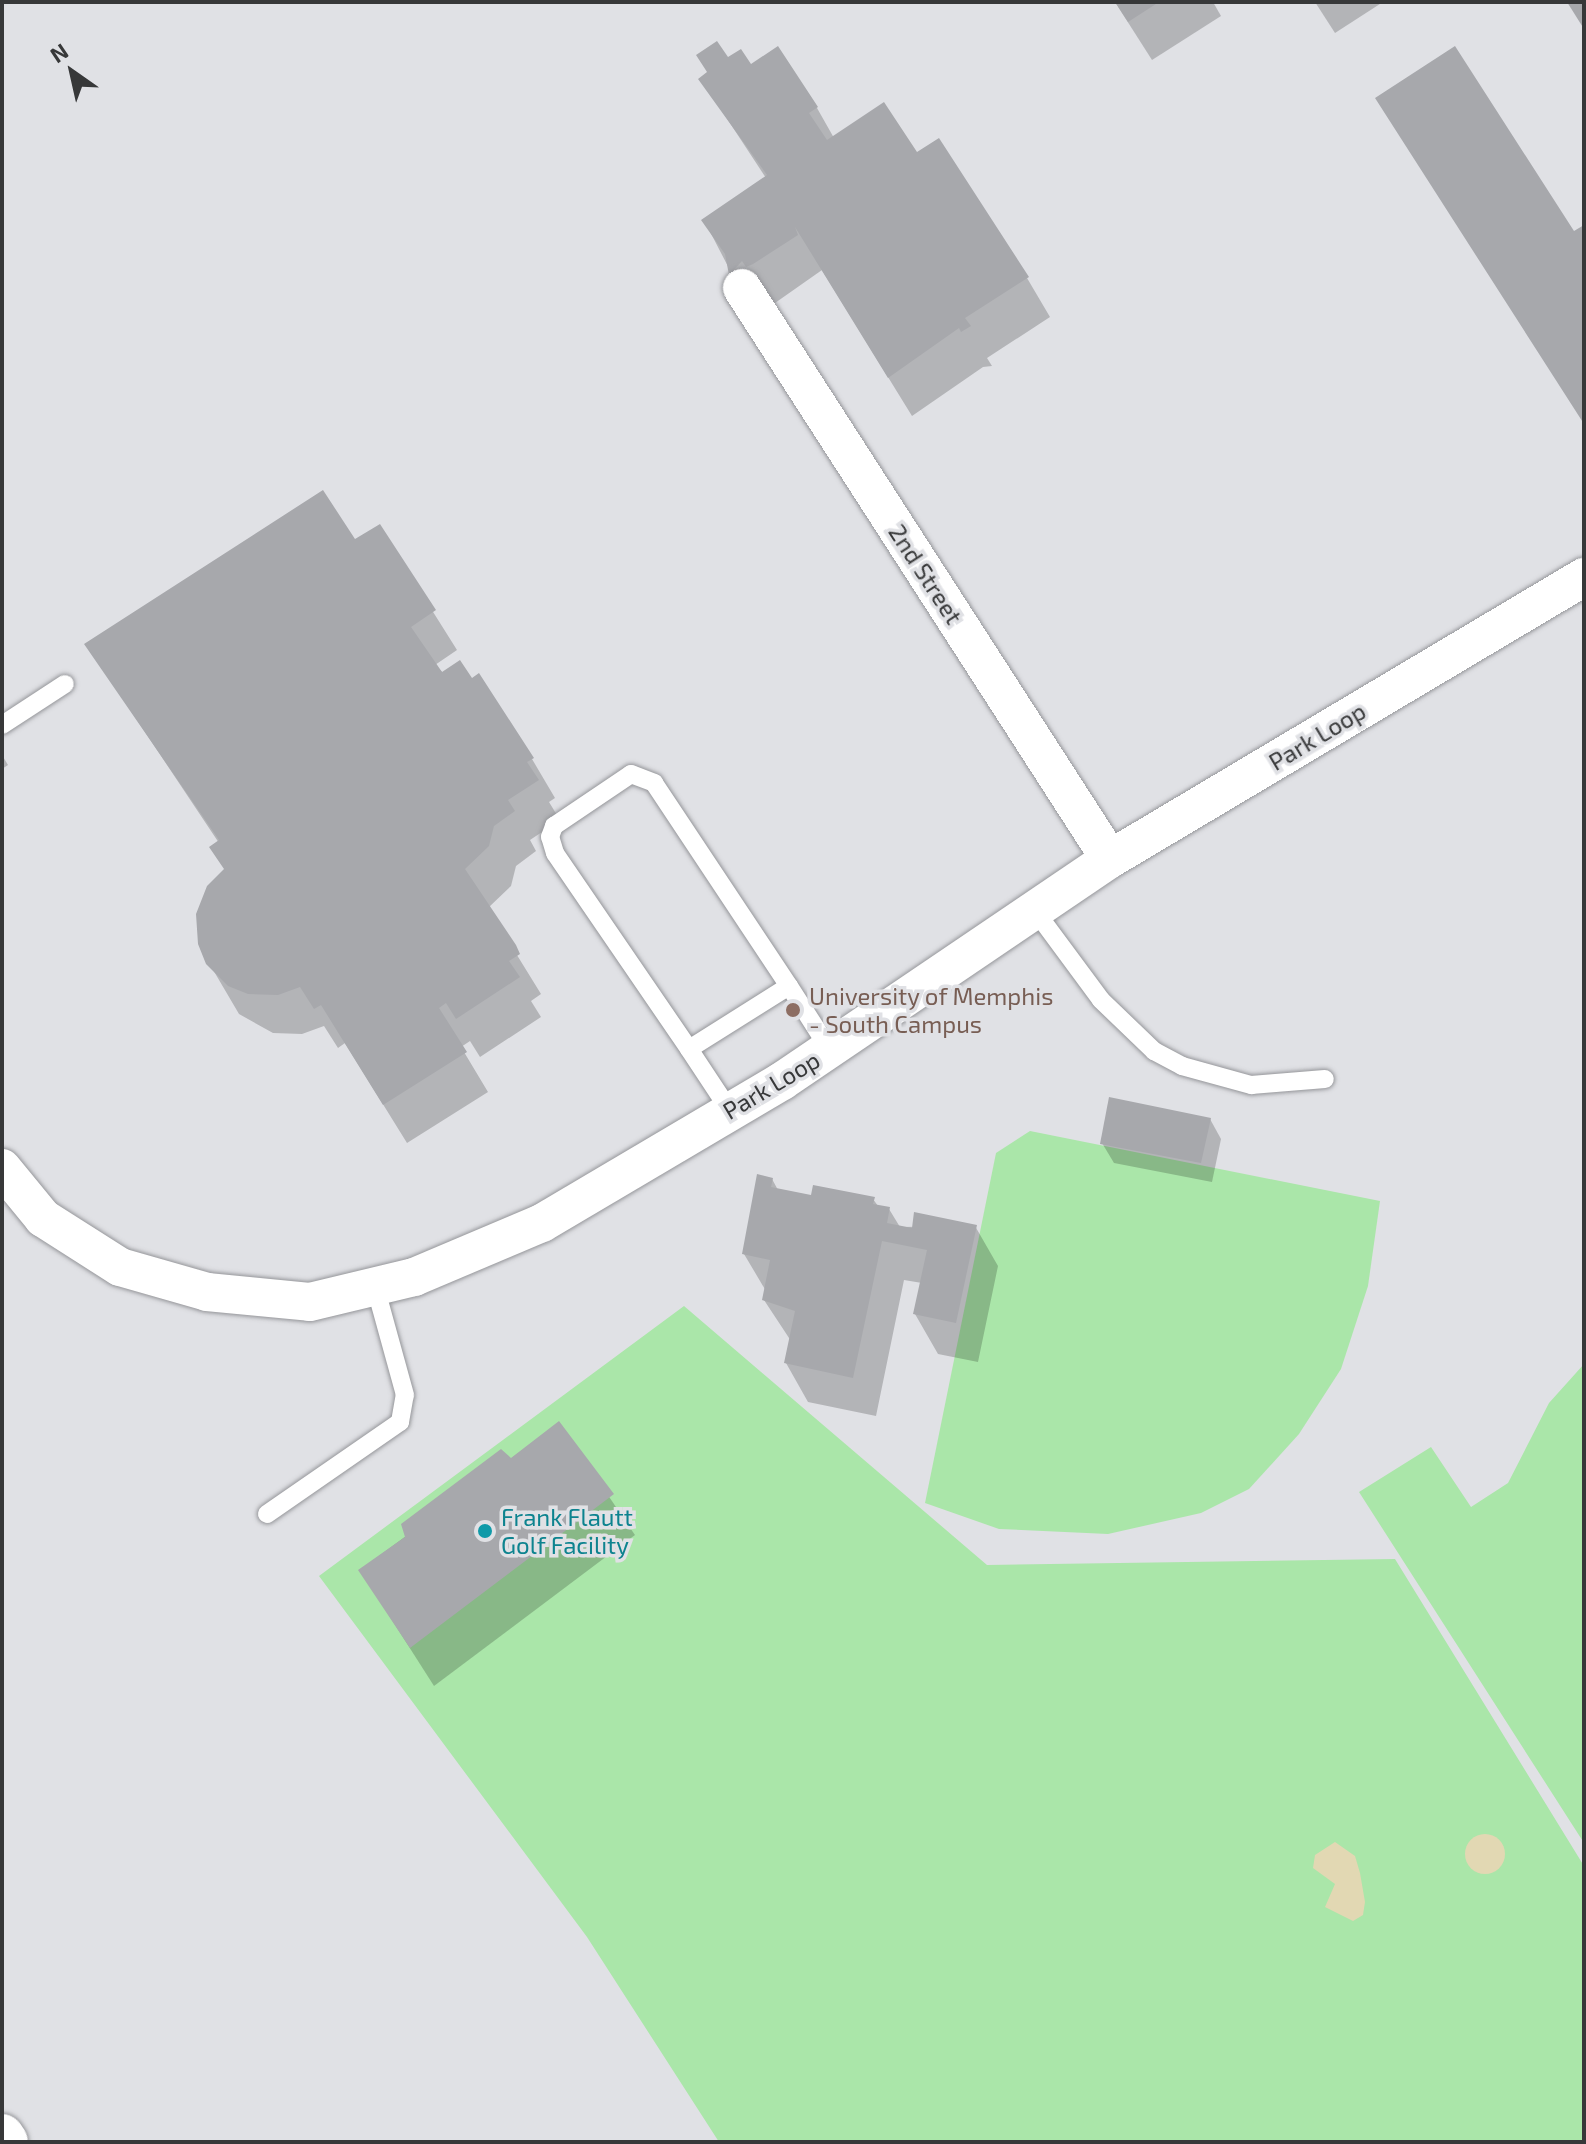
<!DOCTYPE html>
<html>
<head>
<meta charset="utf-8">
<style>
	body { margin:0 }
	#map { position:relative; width:1586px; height:2144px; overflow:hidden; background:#e0e1e5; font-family:"Exo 2",sans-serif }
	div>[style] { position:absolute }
	.green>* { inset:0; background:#aae6a9 }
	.sand>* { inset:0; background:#e2d8b3 }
	.round { border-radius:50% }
	.shadow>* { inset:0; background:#0003 }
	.building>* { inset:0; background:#a7a8ac }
	.roads { filter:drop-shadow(0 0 2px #95969a) drop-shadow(0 0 2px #95969a) }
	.service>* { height:18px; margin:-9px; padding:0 9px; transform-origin:9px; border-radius:9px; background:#fff }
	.minor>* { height:38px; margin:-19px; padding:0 19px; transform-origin:19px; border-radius:19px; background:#fff }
	.secondary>* { height:44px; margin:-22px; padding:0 22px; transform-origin:22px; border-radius:22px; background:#fff }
	.dots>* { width:22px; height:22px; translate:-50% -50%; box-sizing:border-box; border:4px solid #e0e1e5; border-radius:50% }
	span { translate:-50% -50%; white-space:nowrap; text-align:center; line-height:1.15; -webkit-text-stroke:7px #e0e1e5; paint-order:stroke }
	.street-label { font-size:24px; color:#373839 }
	.education-label { font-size:24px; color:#785e54 }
	.left { translate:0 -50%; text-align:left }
	.culture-label { font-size:24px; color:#0d838f }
	.frame { position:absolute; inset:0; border:4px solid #373839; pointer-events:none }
	.north { position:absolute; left:32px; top:32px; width:80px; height:80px; -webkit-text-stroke:6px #e0e1e5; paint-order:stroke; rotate:326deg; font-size:22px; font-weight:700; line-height:32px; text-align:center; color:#373839 }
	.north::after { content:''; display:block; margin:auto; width:28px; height:36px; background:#373839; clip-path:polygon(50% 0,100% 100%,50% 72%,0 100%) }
</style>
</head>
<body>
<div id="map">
	<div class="green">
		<i style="clip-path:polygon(1030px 1131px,1380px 1201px,1368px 1286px,1341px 1369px,1299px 1434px,1249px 1489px,1201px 1513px,1108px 1534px,999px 1529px,925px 1503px,996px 1153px)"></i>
		<i style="clip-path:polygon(684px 1306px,987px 1565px,1395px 1559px,1584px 1866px,1584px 2142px,719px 2142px,587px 1937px,319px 1576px)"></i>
		<i style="clip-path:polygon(1584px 1364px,1584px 1843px,1359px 1492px,1431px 1447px,1471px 1507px,1508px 1483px,1549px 1403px)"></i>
	</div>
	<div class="sand">
		<i class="round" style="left:1465px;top:1834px;width:40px;height:40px"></i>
		<i style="clip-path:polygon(1335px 1842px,1355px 1856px,1360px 1873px,1365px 1902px,1363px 1915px,1353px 1921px,1325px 1907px,1335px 1884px,1313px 1868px,1315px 1855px)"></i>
	</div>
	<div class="shadow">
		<i style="clip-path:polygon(1115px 2px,1213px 2px,1221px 16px,1152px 60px)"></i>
		<i style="clip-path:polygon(1315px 2px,1383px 2px,1335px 33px)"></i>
		<i style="clip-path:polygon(727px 60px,750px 67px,817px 108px,834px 138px,916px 155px,1027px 278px,1050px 317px,987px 358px,992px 366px,983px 367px,912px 416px,822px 270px,775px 303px,750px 309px,704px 220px,766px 178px,701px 79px)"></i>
		<i style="clip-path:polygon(379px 526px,457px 650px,435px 665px,532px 759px,555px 798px,549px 802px,560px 820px,530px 840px,536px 851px,516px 866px,511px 886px,488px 908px,541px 994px,531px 1001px,541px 1017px,480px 1057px,470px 1041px,461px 1047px,488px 1092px,407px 1143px,345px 1043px,338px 1048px,324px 1026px,302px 1034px,273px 1033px,239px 1014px,202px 951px,225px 870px,219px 843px,87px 645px,354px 542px)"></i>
		<i style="clip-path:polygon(2px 755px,8px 765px,2px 769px)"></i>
		<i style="clip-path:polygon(1210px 1119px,1221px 1139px,1212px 1182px,1114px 1163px,1102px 1143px)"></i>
		<i style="clip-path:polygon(772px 1179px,778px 1190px,812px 1197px,873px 1199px,878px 1206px,889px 1209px,900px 1227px,975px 1226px,998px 1266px,978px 1362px,938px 1354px,915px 1314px,922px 1283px,904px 1280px,876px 1416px,808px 1402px,786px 1363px,791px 1341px,764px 1300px,766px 1291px,744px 1254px)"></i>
		<i style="clip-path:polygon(559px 1423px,635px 1535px,434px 1686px,360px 1570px)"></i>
	</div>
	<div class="building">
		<i style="clip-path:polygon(1115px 2px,1159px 2px,1128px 22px)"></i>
		<i style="clip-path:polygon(1567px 2px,1584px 2px,1584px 29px)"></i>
		<i style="clip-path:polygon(717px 41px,728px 57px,741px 49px,751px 64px,778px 46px,818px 107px,809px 113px,827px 140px,884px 102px,917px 152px,939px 138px,1029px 277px,965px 318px,971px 326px,961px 332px,959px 328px,888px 378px,795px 227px,798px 235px,753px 264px,746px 267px,742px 261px,729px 275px,725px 254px,701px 220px,767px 175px,698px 79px,707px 72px,696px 55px)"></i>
		<i style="clip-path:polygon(1455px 46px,1574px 231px,1584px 225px,1584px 424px,1375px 98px)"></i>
		<i style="clip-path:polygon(323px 490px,355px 539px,380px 524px,436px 610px,411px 627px,442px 672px,460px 660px,472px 678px,479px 673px,534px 758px,527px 762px,539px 780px,508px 800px,515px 811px,494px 826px,489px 846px,465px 869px,516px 945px,520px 954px,509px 961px,520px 977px,456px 1019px,446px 1003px,439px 1008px,467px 1052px,383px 1105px,321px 1005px,314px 1009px,300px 987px,278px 995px,248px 994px,228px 986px,206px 964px,198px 944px,196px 914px,207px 886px,224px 869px,209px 847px,219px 840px,84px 644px)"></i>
		<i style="clip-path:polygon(1109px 1097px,1211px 1118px,1201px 1163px,1100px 1144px)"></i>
		<i style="clip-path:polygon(757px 1174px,773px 1178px,771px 1187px,811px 1195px,813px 1185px,875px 1197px,873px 1204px,890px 1207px,887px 1223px,912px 1228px,914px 1212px,977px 1225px,956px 1323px,913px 1314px,927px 1250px,882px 1241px,853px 1378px,784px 1363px,795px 1311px,762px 1300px,770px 1260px,742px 1254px)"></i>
		<i style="clip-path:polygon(559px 1421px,614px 1494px,410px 1648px,358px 1570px,405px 1537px,401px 1524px,501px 1449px,511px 1458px)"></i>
	</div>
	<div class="roads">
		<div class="service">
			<i style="left:2px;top:725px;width:75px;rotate:-33.1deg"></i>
			<i style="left:1036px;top:912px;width:109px;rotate:53.5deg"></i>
			<i style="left:1101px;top:1000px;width:74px;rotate:43.9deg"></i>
			<i style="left:1154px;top:1051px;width:32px;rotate:28deg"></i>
			<i style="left:1182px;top:1066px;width:72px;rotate:15.4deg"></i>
			<i style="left:1251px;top:1085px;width:74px;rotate:-4.6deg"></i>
			<i style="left:689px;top:1049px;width:237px;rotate:-124.4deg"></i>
			<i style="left:555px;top:853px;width:17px;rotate:-107deg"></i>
			<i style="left:550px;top:837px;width:12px;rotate:-70deg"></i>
			<i style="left:554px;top:826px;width:93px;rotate:-34deg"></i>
			<i style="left:631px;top:774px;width:25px;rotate:21deg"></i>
			<i style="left:654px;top:783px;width:244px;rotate:56.4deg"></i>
			<i style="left:730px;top:1111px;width:74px;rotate:-123.5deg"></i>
			<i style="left:689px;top:1049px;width:118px;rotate:-32.2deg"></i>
			<i style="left:789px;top:986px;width:76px;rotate:57.4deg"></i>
			<i style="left:267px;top:1514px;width:162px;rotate:-34.7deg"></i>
			<i style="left:400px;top:1422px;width:27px;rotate:-80deg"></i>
			<i style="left:405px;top:1395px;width:113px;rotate:-105.4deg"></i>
		</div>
		<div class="minor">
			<i style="left:742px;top:288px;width:679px;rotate:57.2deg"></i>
			<i style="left:2px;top:1168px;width:65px;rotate:50.6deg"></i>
			<i style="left:43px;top:1218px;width:91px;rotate:32.5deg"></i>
			<i style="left:120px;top:1267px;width:91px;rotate:16deg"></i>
			<i style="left:207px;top:1292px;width:103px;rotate:5.5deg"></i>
			<i style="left:310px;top:1302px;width:107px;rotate:-13.5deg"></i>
			<i style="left:414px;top:1277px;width:139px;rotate:-22.9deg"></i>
			<i style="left:542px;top:1223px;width:279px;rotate:-30.6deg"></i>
			<i style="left:782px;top:1081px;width:396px;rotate:-34.1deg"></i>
			<i style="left:1110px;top:859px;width:552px;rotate:-30.75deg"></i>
		</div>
		<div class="secondary">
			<i style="left:2px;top:2136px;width:7px;rotate:56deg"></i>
		</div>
	</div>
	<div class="dots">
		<i style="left:793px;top:1010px;background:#8d6e63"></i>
		<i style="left:485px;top:1531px;background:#0f9aa8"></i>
	</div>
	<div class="street-label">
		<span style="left:926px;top:574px;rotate:57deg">2nd Street</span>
		<span style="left:1317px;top:736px;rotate:-31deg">Park Loop</span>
		<span style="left:771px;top:1085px;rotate:-31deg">Park Loop</span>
	</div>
	<div class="education-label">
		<span class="left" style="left:809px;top:1010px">University of Memphis<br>- South Campus</span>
	</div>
	<div class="culture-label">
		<span class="left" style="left:501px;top:1531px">Frank Flautt<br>Golf Facility</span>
	</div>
	<div class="frame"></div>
	<div class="north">N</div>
</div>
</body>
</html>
